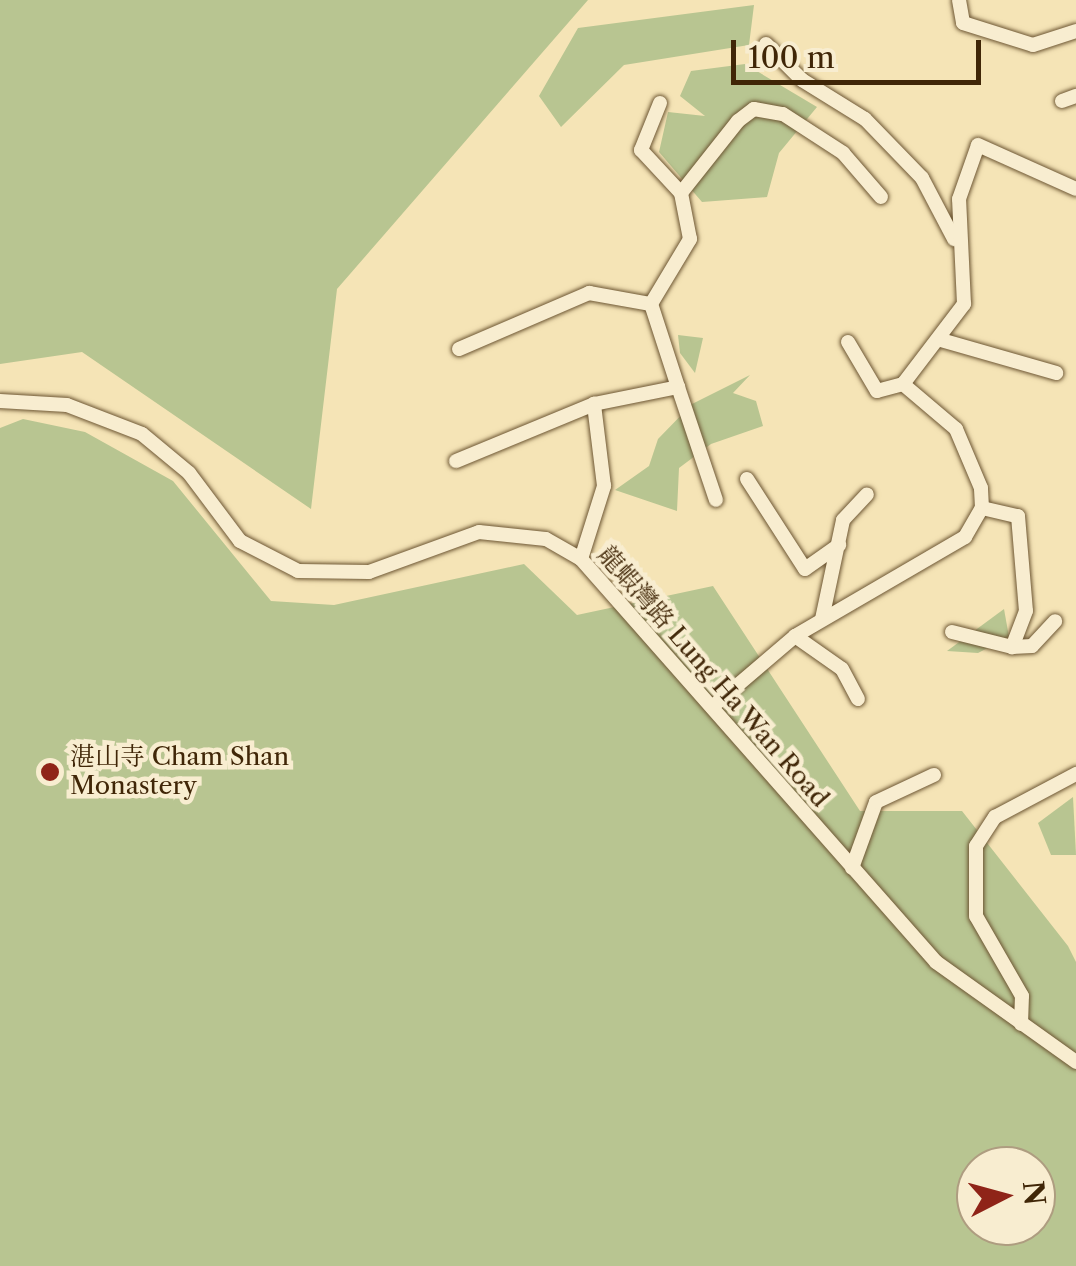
<!DOCTYPE html>
<html>
<head>
<meta charset="utf-8">
<style>
	body { margin:0 }
	#map { position:relative; width:1076px; height:1266px; overflow:hidden; background:#f5e4b6; font-family:"Libre Caslon Text","Noto Serif TC",serif }
	div>[style] { position:absolute }
	.green>* { inset:0; background:#b8c591 }
	.roads { filter:drop-shadow(0 0 2px #6d5633) drop-shadow(0 0 2px #6d5633) }
	.street>* { height:14px; margin:-7px; padding:0 7px; transform-origin:7px; border-radius:7px; background:#f8edd0 }
	.dots>* { width:28px; height:28px; translate:-50% -50%; box-sizing:border-box; border:5px solid #f8edd0; border-radius:50% }
	span { translate:-50% -50%; white-space:nowrap; text-align:center; line-height:1.15; -webkit-text-stroke:9px #f8edd0; paint-order:stroke }
	.street-label { font-size:25px; color:#402607 }
	.poi-label { font-size:25px; color:#402607 }
	.left { translate:0 -50%; text-align:left }
	.north { position:absolute; left:956px; top:1146px; width:100px; height:100px; box-sizing:border-box; background:#f8edd0; border:2px solid #ae9d80; border-radius:50%; rotate:84deg; font-size:28px; font-weight:700; line-height:40px; text-align:center; color:#402607 }
	.north::after { content:''; display:block; margin:auto; width:35px; height:45px; background:#8f2418; clip-path:polygon(50% 0,100% 100%,50% 72%,0 100%) }
	.scale { position:absolute; left:731px; top:40px; width:250px; height:45px; box-sizing:border-box; border:5px solid #402607; border-top:0; padding-left:12px; font-size:30px; line-height:35px; white-space:nowrap; color:#402607; -webkit-text-stroke:8px #f8edd0; paint-order:stroke }
</style>
</head>
<body>
<div id="map">
	<div class="green">
		<i style="clip-path:polygon(0 0,588px 0,337px 289px,311px 509px,82px 352px,0 364px)"></i>
		<i style="clip-path:polygon(754px 5px,749px 45px,624px 65px,561px 127px,539px 96px,578px 28px)"></i>
		<i style="clip-path:polygon(745px 64px,817px 107px,779px 153px,767px 197px,702px 202px,659px 152px,668px 112px,705px 116px,680px 96px,691px 71px)"></i>
		<i style="clip-path:polygon(678px 335px,703px 338px,695px 373px,680px 353px)"></i>
		<i style="clip-path:polygon(750px 375px,733px 393px,756px 401px,763px 426px,711px 444px,679px 468px,677px 511px,615px 490px,649px 466px,658px 439px,692px 404px)"></i>
		<i style="clip-path:polygon(evenodd,23px 419px,85px 432px,173px 481px,271px 601px,334px 605px,524px 564px,577px 615px,713px 586px,860px 811px,962px 811px,1068px 946px,1076px 962px,1076px 1266px,0 1266px,0 428px,23px 419px,976px 1166px,1036px 1166px,1036px 1226px,976px 1226px,976px 1166px)"></i>
		<i style="clip-path:polygon(1004px 609px,1009px 637px,978px 653px,947px 651px)"></i>
		<i style="clip-path:polygon(1073px 797px,1076px 855px,1051px 855px,1038px 823px)"></i>
	</div>
	<div class="roads">
		<div class="street">
			<i style="left:959px;top:0;width:23px;rotate:80deg"></i>
			<i style="left:963px;top:23px;width:73px;rotate:17.4deg"></i>
			<i style="left:1033px;top:45px;width:45px;rotate:-18deg"></i>
			<i style="left:766px;top:44px;width:51px;rotate:45deg"></i>
			<i style="left:802px;top:80px;width:74px;rotate:31.8deg"></i>
			<i style="left:865px;top:119px;width:82px;rotate:46deg"></i>
			<i style="left:922px;top:178px;width:69px;rotate:62.3deg"></i>
			<i style="left:1062px;top:101px;width:15px;rotate:-20deg"></i>
			<i style="left:660px;top:103px;width:51px;rotate:112deg"></i>
			<i style="left:641px;top:150px;width:59px;rotate:47.1deg"></i>
			<i style="left:941px;top:340px;width:120px;rotate:16deg"></i>
			<i style="left:848px;top:342px;width:57px;rotate:59.4deg"></i>
			<i style="left:877px;top:391px;width:27px;rotate:-15deg"></i>
			<i style="left:459px;top:349px;width:142px;rotate:-23.3deg"></i>
			<i style="left:589px;top:293px;width:63px;rotate:10.1deg"></i>
			<i style="left:678px;top:387px;width:119px;rotate:71.4deg"></i>
			<i style="left:0;top:401px;width:67px;rotate:3.4deg"></i>
			<i style="left:67px;top:405px;width:80px;rotate:21.1deg"></i>
			<i style="left:142px;top:434px;width:61px;rotate:39.7deg"></i>
			<i style="left:189px;top:473px;width:85px;rotate:53.1deg"></i>
			<i style="left:240px;top:541px;width:65px;rotate:27.3deg"></i>
			<i style="left:298px;top:571px;width:71px;rotate:0.8deg"></i>
			<i style="left:369px;top:572px;width:117px;rotate:-20deg"></i>
			<i style="left:479px;top:532px;width:67px;rotate:6deg"></i>
			<i style="left:546px;top:539px;width:40px;rotate:29.7deg"></i>
			<i style="left:581px;top:559px;width:537px;rotate:48.62deg"></i>
			<i style="left:936px;top:962px;width:172px;rotate:35.5deg"></i>
			<i style="left:456px;top:461px;width:149px;rotate:-22.4deg"></i>
			<i style="left:747px;top:479px;width:107px;rotate:57.2deg"></i>
			<i style="left:805px;top:569px;width:42px;rotate:-35.2deg"></i>
			<i style="left:982px;top:508px;width:37px;rotate:13deg"></i>
			<i style="left:1018px;top:516px;width:95px;rotate:85.2deg"></i>
			<i style="left:1026px;top:611px;width:39px;rotate:111deg"></i>
			<i style="left:1012px;top:647px;width:20px;rotate:-3deg"></i>
			<i style="left:1032px;top:646px;width:34px;rotate:-47deg"></i>
			<i style="left:581px;top:559px;width:77px;rotate:-72.5deg"></i>
			<i style="left:604px;top:486px;width:83px;rotate:-97deg"></i>
			<i style="left:594px;top:404px;width:86px;rotate:-11.4deg"></i>
			<i style="left:678px;top:387px;width:87px;rotate:-108deg"></i>
			<i style="left:651px;top:304px;width:76px;rotate:-59deg"></i>
			<i style="left:690px;top:239px;width:47px;rotate:-101.1deg"></i>
			<i style="left:681px;top:193px;width:92px;rotate:-51.6deg"></i>
			<i style="left:738px;top:121px;width:20px;rotate:-37deg"></i>
			<i style="left:754px;top:109px;width:29px;rotate:10deg"></i>
			<i style="left:783px;top:114px;width:72px;rotate:33deg"></i>
			<i style="left:843px;top:153px;width:58px;rotate:49.2deg"></i>
			<i style="left:822px;top:619px;width:101px;rotate:-78deg"></i>
			<i style="left:843px;top:520px;width:35px;rotate:-47deg"></i>
			<i style="left:952px;top:632px;width:62px;rotate:14deg"></i>
			<i style="left:795px;top:636px;width:57px;rotate:35.1deg"></i>
			<i style="left:842px;top:669px;width:34px;rotate:62deg"></i>
			<i style="left:712px;top:707px;width:109px;rotate:-40.5deg"></i>
			<i style="left:795px;top:636px;width:197px;rotate:-30.2deg"></i>
			<i style="left:965px;top:537px;width:34px;rotate:-60deg"></i>
			<i style="left:982px;top:508px;width:20px;rotate:-93deg"></i>
			<i style="left:981px;top:488px;width:64px;rotate:-113deg"></i>
			<i style="left:956px;top:429px;width:70px;rotate:-139.7deg"></i>
			<i style="left:903px;top:384px;width:101px;rotate:-52.7deg"></i>
			<i style="left:964px;top:304px;width:105px;rotate:-92.7deg"></i>
			<i style="left:959px;top:199px;width:57px;rotate:-70.6deg"></i>
			<i style="left:978px;top:145px;width:107px;rotate:24.2deg"></i>
			<i style="left:852px;top:868px;width:70px;rotate:-70deg"></i>
			<i style="left:876px;top:802px;width:64px;rotate:-25deg"></i>
			<i style="left:1021px;top:1024px;width:28px;rotate:-88deg"></i>
			<i style="left:1022px;top:996px;width:92px;rotate:-119.9deg"></i>
			<i style="left:976px;top:916px;width:70px;rotate:-90deg"></i>
			<i style="left:976px;top:846px;width:35px;rotate:-57deg"></i>
			<i style="left:995px;top:817px;width:92px;rotate:-28deg"></i>
		</div>
	</div>
	<div class="dots">
		<i style="left:50px;top:772px;background:#8f2418"></i>
	</div>
	<div class="street-label">
		<span style="left:713px;top:677px;rotate:49deg">龍蝦灣路 Lung Ha Wan Road</span>
	</div>
	<div class="poi-label">
		<span class="left" style="left:70px;top:772px">湛山寺 Cham Shan<br>Monastery</span>
	</div>
	<div class="north">N</div>
	<div class="scale">100 m</div>
</div>
</body>
</html>
